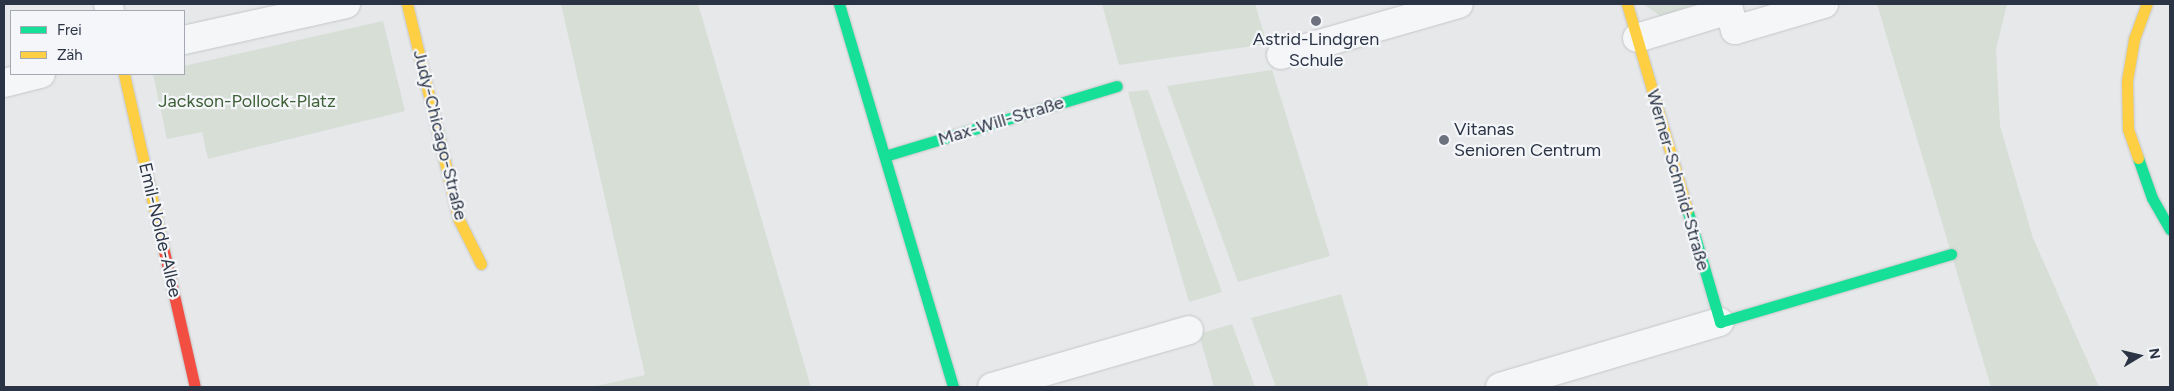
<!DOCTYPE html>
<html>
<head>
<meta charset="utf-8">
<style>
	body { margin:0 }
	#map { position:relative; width:2174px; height:391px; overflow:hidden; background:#e6e8ea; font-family:Figtree,sans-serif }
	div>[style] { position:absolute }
	.green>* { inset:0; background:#d6ded6 }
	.roads { filter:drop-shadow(0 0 1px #c4c6c8) drop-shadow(0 0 1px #c4c6c8) }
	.street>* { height:28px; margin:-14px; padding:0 14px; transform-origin:14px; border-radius:14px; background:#f5f6f7 }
	.fast>* { height:11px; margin:-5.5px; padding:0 5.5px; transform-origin:5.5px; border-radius:5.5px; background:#16e098 }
	.slow>* { height:11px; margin:-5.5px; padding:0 5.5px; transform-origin:5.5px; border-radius:5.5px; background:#ffcf43 }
	.jam>* { height:11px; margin:-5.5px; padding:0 5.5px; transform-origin:5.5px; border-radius:5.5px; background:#f24e42 }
	.dots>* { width:14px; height:14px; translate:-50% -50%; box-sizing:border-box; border:2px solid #f4f6f9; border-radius:50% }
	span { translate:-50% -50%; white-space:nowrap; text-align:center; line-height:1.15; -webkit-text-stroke:4.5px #f4f6f9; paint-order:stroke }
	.poi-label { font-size:18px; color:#2b3445 }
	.left { translate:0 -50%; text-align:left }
	.park-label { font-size:18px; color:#3f6138 }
	.street-label { font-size:18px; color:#2b3445 }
	.frame { position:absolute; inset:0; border:5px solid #2b3445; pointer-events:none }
	.legend { position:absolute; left:10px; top:10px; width:175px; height:65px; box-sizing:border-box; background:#f4f6f9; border:1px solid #a4a8b1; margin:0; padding:6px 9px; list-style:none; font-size:15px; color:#2b3445 }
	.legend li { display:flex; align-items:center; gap:10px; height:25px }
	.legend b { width:25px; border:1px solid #a4a8b1 }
	.north { position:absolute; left:2114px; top:331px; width:50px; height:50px; -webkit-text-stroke:4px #f4f6f9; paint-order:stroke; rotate:81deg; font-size:14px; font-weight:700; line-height:20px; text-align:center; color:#2b3445 }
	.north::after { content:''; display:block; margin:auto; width:18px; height:22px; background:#2b3445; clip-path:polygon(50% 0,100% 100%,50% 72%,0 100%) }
</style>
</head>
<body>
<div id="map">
	<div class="green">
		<i style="clip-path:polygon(561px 4px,698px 4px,811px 387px,592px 387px,645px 375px)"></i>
		<i style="clip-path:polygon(1102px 4px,1255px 4px,1267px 44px,1119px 65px)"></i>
		<i style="clip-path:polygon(1643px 4px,1695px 4px,1662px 17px)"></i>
		<i style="clip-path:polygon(1877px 4px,2007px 4px,1996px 49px,2000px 126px,2033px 238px,2099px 387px,1991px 387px)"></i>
		<i style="clip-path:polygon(383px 21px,405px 111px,208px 159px,202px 132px,167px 139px,153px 74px,184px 74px,184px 66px)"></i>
		<i style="clip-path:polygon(1272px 70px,1330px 256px,1238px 282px,1167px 86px)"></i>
		<i style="clip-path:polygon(1148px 90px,1222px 292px,1189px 302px,1128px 92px)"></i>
		<i style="clip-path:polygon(1341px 294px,1369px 387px,1276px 387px,1251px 318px)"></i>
		<i style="clip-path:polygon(1232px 324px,1255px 387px,1214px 387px,1199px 334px)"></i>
	</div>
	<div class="roads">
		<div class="street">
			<i style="left:108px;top:4px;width:7px;rotate:74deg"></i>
			<i style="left:1637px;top:38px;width:96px;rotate:-16.9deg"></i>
			<i style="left:1729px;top:10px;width:21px;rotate:73deg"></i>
			<i style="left:1735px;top:30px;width:93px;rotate:-16.3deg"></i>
			<i style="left:184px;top:40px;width:166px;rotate:-12.5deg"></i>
			<i style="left:1281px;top:55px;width:185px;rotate:-16deg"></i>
			<i style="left:4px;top:83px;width:38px;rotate:-14deg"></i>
			<i style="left:992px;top:387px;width:205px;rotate:-16.1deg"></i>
			<i style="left:1500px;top:387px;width:229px;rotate:-16.5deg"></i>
		</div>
		<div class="fast">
			<i style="left:839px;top:4px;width:400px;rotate:73.4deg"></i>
			<i style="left:885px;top:156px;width:242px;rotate:-16.8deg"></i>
			<i style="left:2138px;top:158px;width:42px;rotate:70.7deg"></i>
			<i style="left:2152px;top:198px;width:36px;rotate:60deg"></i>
			<i style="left:1687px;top:209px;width:118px;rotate:73.7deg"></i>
			<i style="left:1720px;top:322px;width:241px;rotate:-16.4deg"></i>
		</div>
		<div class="slow">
			<i style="left:407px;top:4px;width:222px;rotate:76.5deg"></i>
			<i style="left:459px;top:220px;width:49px;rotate:63.4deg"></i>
			<i style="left:1627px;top:4px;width:214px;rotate:73.7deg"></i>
			<i style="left:124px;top:74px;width:181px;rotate:77.3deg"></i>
			<i style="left:2138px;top:158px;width:31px;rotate:-109deg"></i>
			<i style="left:2128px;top:129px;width:48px;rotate:-91.2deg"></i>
			<i style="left:2127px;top:81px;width:43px;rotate:-80.5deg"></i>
			<i style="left:2134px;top:39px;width:37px;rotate:-70deg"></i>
		</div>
		<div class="jam">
			<i style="left:164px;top:251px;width:139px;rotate:77.2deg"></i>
		</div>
	</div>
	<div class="dots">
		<i style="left:1316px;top:21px;background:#6c737f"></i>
		<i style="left:1444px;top:140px;background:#6c737f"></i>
	</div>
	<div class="poi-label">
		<span style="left:1316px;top:50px">Astrid-Lindgren<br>Schule</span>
		<span class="left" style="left:1454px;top:140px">Vitanas<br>Senioren Centrum</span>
	</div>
	<div class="park-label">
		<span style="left:247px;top:101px">Jackson-Pollock-Platz</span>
	</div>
	<div class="street-label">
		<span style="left:1001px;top:121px;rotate:-17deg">Max-Will-Straße</span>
		<span style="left:440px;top:135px;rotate:76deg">Judy-Chicago-Straße</span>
		<span style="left:1678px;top:180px;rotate:74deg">Werner-Schmid-Straße</span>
		<span style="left:160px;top:230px;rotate:77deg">Emil-Nolde-Allee</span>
	</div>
	<div class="frame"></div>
	<ul class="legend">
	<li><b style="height:6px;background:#16e098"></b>Frei</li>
	<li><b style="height:6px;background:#ffcf43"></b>Zäh</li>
	</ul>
	<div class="north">N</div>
</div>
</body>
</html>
